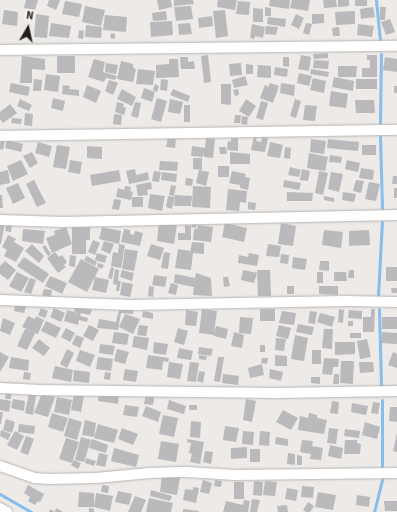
<!DOCTYPE html>
<html>
<head>
<meta charset="utf-8">
<style>
	body { margin:0 }
	#map { position:relative; width:397px; height:512px; overflow:hidden; background:#edeae7; font-family:"Source Sans 3",sans-serif }
	div>[style] { position:absolute }
	.stream>* { height:3px; margin:-1.5px; padding:0 1.5px; transform-origin:1.5px; border-radius:1.5px; background:#86beed }
	.building>* { inset:0; background:#bab9bc }
	.roads { filter:drop-shadow(0 0 1px #b7b4b2) drop-shadow(0 0 1px #b7b4b2) }
	.minor>* { height:10px; margin:-5px; padding:0 5px; transform-origin:5px; border-radius:5px; background:#fff }
	span { translate:-50% -50%; white-space:nowrap; text-align:center; line-height:1.15; -webkit-text-stroke:3px #faf7f4; paint-order:stroke }
	.north { position:absolute; left:8px; top:8px; width:40px; height:40px; -webkit-text-stroke:3px #faf7f4; paint-order:stroke; rotate:9deg; font-size:11px; font-weight:700; line-height:16px; text-align:center; color:#1f1e1d }
	.north::after { content:''; display:block; margin:auto; width:14px; height:18px; background:#1f1e1d; clip-path:polygon(50% 0,100% 100%,50% 72%,0 100%) }
</style>
</head>
<body>
<div id="map">
	<div class="stream">
		<i style="left:376px;top:0;width:41px;rotate:84.4deg"></i>
		<i style="left:380px;top:123px;width:69px;rotate:-89.2deg"></i>
		<i style="left:380px;top:136px;width:72px;rotate:88.4deg"></i>
		<i style="left:378px;top:295px;width:73px;rotate:-86.9deg"></i>
		<i style="left:379px;top:309px;width:76px;rotate:88.5deg"></i>
		<i style="left:382px;top:469px;width:69px;rotate:-90deg"></i>
		<i style="left:0;top:494px;width:36px;rotate:30deg"></i>
		<i style="left:374px;top:512px;width:34px;rotate:-76deg"></i>
	</div>
	<div class="building">
		<i style="clip-path:polygon(26px 0,38px 0,35px 10px,24px 8px)"></i>
		<i style="clip-path:polygon(49px 0,60px 0,56px 10px,47px 6px)"></i>
		<i style="clip-path:polygon(157px 0,171px 0,172px 7px,159px 10px)"></i>
		<i style="clip-path:polygon(174px 0,193px 0,194px 4px,174px 6px)"></i>
		<i style="clip-path:polygon(218px 0,237px 0,235px 10px,217px 7px)"></i>
		<i style="clip-path:polygon(270px 0,290px 0,289px 9px,269px 6px)"></i>
		<i style="clip-path:polygon(292px 0,310px 0,308px 11px,290px 8px)"></i>
		<i style="clip-path:polygon(323px 0,336px 0,337px 7px,324px 8px)"></i>
		<i style="clip-path:polygon(338px 0,349px 0,349px 6px,338px 7px)"></i>
		<i style="clip-path:polygon(355px 0,367px 0,367px 6px,355px 6px)"></i>
		<i style="clip-path:polygon(65px 1px,82px 4px,79px 17px,62px 14px)"></i>
		<i style="clip-path:polygon(238px 1px,250px 2px,249px 15px,236px 14px)"></i>
		<i style="clip-path:polygon(85px 6px,105px 10px,101px 26px,82px 22px)"></i>
		<i style="clip-path:polygon(191px 6px,193px 19px,176px 21px,174px 7px)"></i>
		<i style="clip-path:polygon(265px 7px,271px 8px,271px 16px,265px 16px)"></i>
		<i style="clip-path:polygon(373px 7px,375px 17px,361px 19px,360px 9px)"></i>
		<i style="clip-path:polygon(380px 7px,386px 7px,385px 20px,380px 20px)"></i>
		<i style="clip-path:polygon(253px 8px,263px 9px,263px 22px,253px 22px)"></i>
		<i style="clip-path:polygon(4px 10px,18px 12px,17px 26px,2px 24px)"></i>
		<i style="clip-path:polygon(225px 10px,228px 36px,216px 38px,213px 11px)"></i>
		<i style="clip-path:polygon(166px 11px,167px 20px,153px 21px,152px 13px)"></i>
		<i style="clip-path:polygon(355px 11px,355px 24px,336px 25px,335px 12px)"></i>
		<i style="clip-path:polygon(36px 14px,49px 16px,47px 38px,34px 37px)"></i>
		<i style="clip-path:polygon(296px 14px,304px 18px,299px 29px,291px 25px)"></i>
		<i style="clip-path:polygon(312px 14px,324px 14px,324px 23px,312px 24px)"></i>
		<i style="clip-path:polygon(105px 15px,127px 17px,126px 32px,103px 30px)"></i>
		<i style="clip-path:polygon(212px 16px,213px 26px,199px 28px,198px 18px)"></i>
		<i style="clip-path:polygon(268px 17px,286px 19px,285px 27px,267px 24px)"></i>
		<i style="clip-path:polygon(390px 19px,395px 32px,386px 35px,381px 22px)"></i>
		<i style="clip-path:polygon(172px 21px,173px 35px,151px 37px,150px 22px)"></i>
		<i style="clip-path:polygon(51px 23px,71px 26px,69px 38px,49px 36px)"></i>
		<i style="clip-path:polygon(190px 23px,192px 34px,179px 35px,178px 24px)"></i>
		<i style="clip-path:polygon(306px 23px,312px 24px,309px 35px,303px 33px)"></i>
		<i style="clip-path:polygon(252px 24px,265px 27px,263px 38px,255px 36px,254px 39px,250px 38px)"></i>
		<i style="clip-path:polygon(358px 24px,374px 26px,372px 37px,357px 35px)"></i>
		<i style="clip-path:polygon(86px 25px,102px 27px,101px 38px,85px 37px)"></i>
		<i style="clip-path:polygon(266px 26px,278px 27px,276px 35px,265px 34px)"></i>
		<i style="clip-path:polygon(339px 27px,340px 36px,333px 36px,332px 28px)"></i>
		<i style="clip-path:polygon(79px 30px,84px 31px,83px 39px,78px 38px)"></i>
		<i style="clip-path:polygon(111px 33px,115px 34px,115px 39px,110px 38px)"></i>
		<i style="clip-path:polygon(328px 53px,328px 58px,314px 59px,313px 54px)"></i>
		<i style="clip-path:polygon(208px 55px,211px 82px,204px 83px,201px 56px)"></i>
		<i style="clip-path:polygon(301px 55px,311px 57px,309px 71px,298px 69px)"></i>
		<i style="clip-path:polygon(367px 55px,377px 55px,377px 77px,362px 77px,362px 68px,370px 68px,370px 60px,367px 60px)"></i>
		<i style="clip-path:polygon(22px 56px,45px 59px,45px 70px,32px 69px,32px 83px,20px 83px)"></i>
		<i style="clip-path:polygon(57px 56px,75px 56px,75px 73px,57px 73px)"></i>
		<i style="clip-path:polygon(180px 57px,188px 57px,188px 62px,194px 61px,195px 69px,181px 69px)"></i>
		<i style="clip-path:polygon(283px 57px,289px 57px,289px 67px,283px 66px)"></i>
		<i style="clip-path:polygon(385px 57px,397px 59px,397px 72px,383px 70px)"></i>
		<i style="clip-path:polygon(94px 59px,105px 62px,103px 72px,117px 76px,115px 80px,106px 78px,104px 82px,88px 77px)"></i>
		<i style="clip-path:polygon(169px 59px,178px 59px,179px 77px,156px 78px,156px 65px,169px 64px)"></i>
		<i style="clip-path:polygon(314px 60px,329px 61px,328px 69px,313px 68px)"></i>
		<i style="clip-path:polygon(121px 61px,133px 64px,133px 67px,136px 70px,133px 82px,117px 79px)"></i>
		<i style="clip-path:polygon(106px 63px,118px 65px,116px 74px,105px 72px)"></i>
		<i style="clip-path:polygon(241px 63px,242px 75px,230px 76px,229px 64px)"></i>
		<i style="clip-path:polygon(246px 64px,253px 65px,253px 74px,246px 74px)"></i>
		<i style="clip-path:polygon(258px 65px,271px 66px,271px 78px,257px 77px)"></i>
		<i style="clip-path:polygon(338px 66px,357px 66px,356px 77px,338px 77px)"></i>
		<i style="clip-path:polygon(275px 67px,288px 69px,287px 77px,274px 75px)"></i>
		<i style="clip-path:polygon(138px 69px,155px 71px,153px 85px,136px 84px)"></i>
		<i style="clip-path:polygon(311px 69px,329px 72px,328px 77px,310px 74px)"></i>
		<i style="clip-path:polygon(299px 73px,312px 76px,309px 86px,297px 83px)"></i>
		<i style="clip-path:polygon(46px 74px,60px 76px,58px 92px,44px 90px)"></i>
		<i style="clip-path:polygon(245px 76px,248px 85px,234px 88px,232px 80px)"></i>
		<i style="clip-path:polygon(334px 77px,354px 81px,353px 91px,332px 87px)"></i>
		<i style="clip-path:polygon(313px 78px,326px 81px,324px 93px,310px 90px)"></i>
		<i style="clip-path:polygon(34px 79px,42px 80px,41px 91px,33px 91px)"></i>
		<i style="clip-path:polygon(161px 79px,168px 80px,167px 91px,160px 90px)"></i>
		<i style="clip-path:polygon(356px 79px,377px 79px,377px 89px,356px 89px)"></i>
		<i style="clip-path:polygon(109px 80px,118px 83px,113px 95px,105px 91px)"></i>
		<i style="clip-path:polygon(11px 83px,30px 87px,28px 96px,9px 92px)"></i>
		<i style="clip-path:polygon(270px 83px,279px 86px,273px 103px,260px 98px,265px 85px,268px 87px)"></i>
		<i style="clip-path:polygon(281px 83px,295px 85px,294px 96px,280px 93px)"></i>
		<i style="clip-path:polygon(155px 84px,159px 86px,157px 92px,153px 90px)"></i>
		<i style="clip-path:polygon(221px 84px,231px 84px,231px 105px,221px 104px)"></i>
		<i style="clip-path:polygon(63px 85px,70px 86px,69px 89px,79px 90px,79px 96px,62px 94px)"></i>
		<i style="clip-path:polygon(87px 85px,101px 91px,96px 103px,83px 97px)"></i>
		<i style="clip-path:polygon(394px 86px,397px 86px,397px 93px,394px 93px)"></i>
		<i style="clip-path:polygon(144px 88px,155px 92px,152px 102px,141px 98px)"></i>
		<i style="clip-path:polygon(122px 89px,136px 97px,132px 106px,117px 99px)"></i>
		<i style="clip-path:polygon(173px 89px,190px 96px,188px 102px,170px 95px)"></i>
		<i style="clip-path:polygon(238px 89px,239px 95px,235px 96px,233px 90px)"></i>
		<i style="clip-path:polygon(331px 91px,348px 94px,346px 108px,329px 106px)"></i>
		<i style="clip-path:polygon(53px 98px,65px 101px,63px 111px,51px 108px)"></i>
		<i style="clip-path:polygon(157px 98px,167px 101px,161px 122px,151px 119px)"></i>
		<i style="clip-path:polygon(20px 99px,32px 105px,29px 111px,17px 106px)"></i>
		<i style="clip-path:polygon(170px 99px,183px 102px,180px 114px,168px 112px)"></i>
		<i style="clip-path:polygon(246px 99px,256px 106px,249px 117px,239px 111px)"></i>
		<i style="clip-path:polygon(295px 99px,301px 101px,296px 118px,290px 116px)"></i>
		<i style="clip-path:polygon(355px 100px,374px 100px,375px 113px,356px 113px)"></i>
		<i style="clip-path:polygon(261px 101px,268px 103px,263px 120px,256px 118px)"></i>
		<i style="clip-path:polygon(117px 102px,124px 104px,123px 107px,126px 108px,124px 115px,115px 112px)"></i>
		<i style="clip-path:polygon(135px 102px,141px 103px,138px 118px,131px 116px)"></i>
		<i style="clip-path:polygon(10px 104px,17px 113px,3px 123px,0 119px,0 112px)"></i>
		<i style="clip-path:polygon(184px 105px,190px 105px,190px 122px,184px 122px)"></i>
		<i style="clip-path:polygon(305px 105px,317px 106px,315px 121px,303px 120px)"></i>
		<i style="clip-path:polygon(25px 113px,33px 114px,32px 126px,24px 125px)"></i>
		<i style="clip-path:polygon(114px 114px,122px 115px,121px 125px,113px 124px)"></i>
		<i style="clip-path:polygon(235px 115px,241px 115px,240px 123px,234px 123px)"></i>
		<i style="clip-path:polygon(242px 116px,248px 117px,247px 125px,241px 124px)"></i>
		<i style="clip-path:polygon(12px 118px,22px 119px,21px 124px,11px 123px)"></i>
		<i style="clip-path:polygon(254px 136px,257px 136px,256px 141px,261px 142px,262px 137px,268px 138px,265px 152px,251px 150px)"></i>
		<i style="clip-path:polygon(168px 138px,176px 139px,175px 148px,166px 147px)"></i>
		<i style="clip-path:polygon(206px 138px,215px 139px,213px 158px,204px 157px,204px 152px,203px 157px,191px 156px,192px 146px,205px 148px)"></i>
		<i style="clip-path:polygon(231px 138px,238px 138px,238px 151px,227px 150px,228px 141px,231px 142px)"></i>
		<i style="clip-path:polygon(311px 139px,326px 141px,324px 154px,310px 152px)"></i>
		<i style="clip-path:polygon(328px 139px,359px 142px,358px 151px,327px 148px)"></i>
		<i style="clip-path:polygon(0 140px,5px 140px,3px 150px,0 149px)"></i>
		<i style="clip-path:polygon(7px 140px,23px 144px,21px 152px,5px 148px)"></i>
		<i style="clip-path:polygon(38px 142px,52px 146px,49px 157px,35px 153px)"></i>
		<i style="clip-path:polygon(270px 142px,283px 145px,280px 158px,267px 156px)"></i>
		<i style="clip-path:polygon(57px 145px,70px 147px,66px 169px,53px 167px)"></i>
		<i style="clip-path:polygon(362px 145px,376px 145px,376px 155px,362px 155px)"></i>
		<i style="clip-path:polygon(87px 146px,102px 147px,102px 159px,87px 158px)"></i>
		<i style="clip-path:polygon(219px 147px,226px 147px,227px 154px,220px 154px)"></i>
		<i style="clip-path:polygon(285px 147px,291px 148px,290px 159px,284px 158px)"></i>
		<i style="clip-path:polygon(32px 152px,38px 163px,30px 168px,23px 156px)"></i>
		<i style="clip-path:polygon(230px 152px,250px 154px,250px 164px,230px 164px)"></i>
		<i style="clip-path:polygon(309px 153px,328px 157px,325px 171px,307px 168px)"></i>
		<i style="clip-path:polygon(330px 155px,342px 157px,341px 163px,329px 162px)"></i>
		<i style="clip-path:polygon(193px 158px,202px 158px,202px 170px,193px 169px)"></i>
		<i style="clip-path:polygon(21px 160px,28px 174px,13px 181px,7px 166px)"></i>
		<i style="clip-path:polygon(70px 160px,82px 162px,80px 174px,68px 172px)"></i>
		<i style="clip-path:polygon(347px 160px,360px 163px,358px 172px,345px 169px)"></i>
		<i style="clip-path:polygon(160px 161px,178px 162px,177px 171px,159px 170px)"></i>
		<i style="clip-path:polygon(218px 166px,229px 166px,229px 177px,218px 177px)"></i>
		<i style="clip-path:polygon(290px 167px,301px 170px,299px 177px,288px 175px)"></i>
		<i style="clip-path:polygon(361px 168px,374px 170px,373px 180px,359px 178px)"></i>
		<i style="clip-path:polygon(135px 169px,136px 175px,148px 172px,149px 180px,129px 184px,126px 171px)"></i>
		<i style="clip-path:polygon(302px 169px,310px 171px,308px 181px,300px 180px)"></i>
		<i style="clip-path:polygon(8px 170px,10px 183px,0 185px,0 172px)"></i>
		<i style="clip-path:polygon(119px 170px,121px 181px,92px 186px,90px 175px)"></i>
		<i style="clip-path:polygon(199px 170px,209px 172px,206px 186px,196px 183px)"></i>
		<i style="clip-path:polygon(154px 171px,161px 172px,159px 182px,152px 181px)"></i>
		<i style="clip-path:polygon(232px 171px,246px 174px,245px 177px,250px 178px,248px 190px,240px 188px,240px 185px,229px 183px)"></i>
		<i style="clip-path:polygon(319px 171px,328px 173px,323px 195px,315px 193px)"></i>
		<i style="clip-path:polygon(162px 172px,177px 174px,176px 182px,161px 180px)"></i>
		<i style="clip-path:polygon(331px 172px,343px 174px,339px 192px,328px 189px)"></i>
		<i style="clip-path:polygon(393px 176px,397px 176px,397px 184px,392px 184px)"></i>
		<i style="clip-path:polygon(186px 178px,193px 179px,192px 186px,185px 185px)"></i>
		<i style="clip-path:polygon(34px 180px,46px 203px,37px 207px,26px 184px)"></i>
		<i style="clip-path:polygon(284px 180px,301px 183px,299px 190px,283px 187px)"></i>
		<i style="clip-path:polygon(356px 180px,364px 181px,361px 193px,353px 191px)"></i>
		<i style="clip-path:polygon(151px 182px,152px 189px,147px 190px,148px 195px,138px 196px,136px 185px)"></i>
		<i style="clip-path:polygon(369px 182px,380px 184px,376px 201px,365px 199px)"></i>
		<i style="clip-path:polygon(18px 183px,25px 198px,13px 204px,6px 188px)"></i>
		<i style="clip-path:polygon(171px 185px,176px 186px,174px 196px,169px 195px)"></i>
		<i style="clip-path:polygon(125px 186px,131px 187px,130px 191px,133px 192px,131px 200px,116px 197px,118px 188px,124px 190px)"></i>
		<i style="clip-path:polygon(193px 186px,211px 187px,210px 208px,192px 207px)"></i>
		<i style="clip-path:polygon(394px 188px,397px 188px,397px 198px,394px 198px)"></i>
		<i style="clip-path:polygon(228px 189px,247px 191px,246px 203px,240px 202px,239px 211px,226px 210px)"></i>
		<i style="clip-path:polygon(287px 192px,313px 193px,312px 201px,287px 201px)"></i>
		<i style="clip-path:polygon(343px 192px,356px 194px,354px 202px,342px 200px)"></i>
		<i style="clip-path:polygon(150px 194px,165px 196px,162px 211px,148px 208px)"></i>
		<i style="clip-path:polygon(0 195px,2px 195px,3px 208px,0 208px)"></i>
		<i style="clip-path:polygon(175px 195px,192px 196px,191px 206px,174px 206px)"></i>
		<i style="clip-path:polygon(168px 196px,175px 197px,172px 209px,166px 207px)"></i>
		<i style="clip-path:polygon(324px 196px,334px 198px,334px 202px,324px 200px)"></i>
		<i style="clip-path:polygon(132px 197px,143px 197px,143px 207px,132px 207px)"></i>
		<i style="clip-path:polygon(114px 199px,121px 200px,119px 210px,112px 209px)"></i>
		<i style="clip-path:polygon(248px 202px,256px 203px,255px 210px,248px 209px)"></i>
		<i style="clip-path:polygon(159px 221px,177px 224px,174px 244px,157px 241px)"></i>
		<i style="clip-path:polygon(0 222px,5px 223px,1px 244px,0 244px)"></i>
		<i style="clip-path:polygon(192px 222px,197px 222px,196px 228px,191px 227px,191px 240px,178px 240px,178px 233px,185px 233px,185px 225px,192px 226px)"></i>
		<i style="clip-path:polygon(7px 223px,12px 224px,11px 232px,5px 231px)"></i>
		<i style="clip-path:polygon(225px 223px,247px 228px,244px 242px,222px 237px)"></i>
		<i style="clip-path:polygon(281px 223px,296px 226px,293px 246px,278px 244px)"></i>
		<i style="clip-path:polygon(198px 225px,213px 227px,211px 242px,193px 240px,194px 229px,197px 229px)"></i>
		<i style="clip-path:polygon(66px 227px,72px 244px,52px 253px,46px 238px,55px 235px,54px 231px)"></i>
		<i style="clip-path:polygon(72px 227px,90px 227px,90px 240px,86px 240px,86px 254px,72px 254px)"></i>
		<i style="clip-path:polygon(102px 227px,121px 231px,119px 244px,99px 239px)"></i>
		<i style="clip-path:polygon(23px 229px,45px 231px,43px 244px,22px 241px)"></i>
		<i style="clip-path:polygon(124px 229px,130px 230px,130px 234px,134px 235px,135px 231px,143px 233px,140px 246px,121px 242px)"></i>
		<i style="clip-path:polygon(324px 230px,343px 232px,341px 248px,322px 245px)"></i>
		<i style="clip-path:polygon(369px 230px,370px 245px,349px 246px,349px 231px)"></i>
		<i style="clip-path:polygon(8px 235px,16px 239px,14px 242px,24px 248px,16px 262px,4px 256px,7px 250px,2px 247px)"></i>
		<i style="clip-path:polygon(93px 240px,100px 243px,95px 255px,88px 252px)"></i>
		<i style="clip-path:polygon(104px 241px,114px 244px,110px 254px,101px 250px)"></i>
		<i style="clip-path:polygon(192px 242px,204px 243px,204px 254px,193px 253px,191px 270px,175px 268px,178px 249px,190px 251px,190px 253px)"></i>
		<i style="clip-path:polygon(32px 244px,44px 256px,39px 263px,25px 251px)"></i>
		<i style="clip-path:polygon(119px 244px,125px 245px,121px 268px,111px 266px,113px 252px,118px 253px)"></i>
		<i style="clip-path:polygon(151px 244px,164px 248px,160px 260px,147px 256px)"></i>
		<i style="clip-path:polygon(268px 244px,281px 246px,279px 257px,266px 256px)"></i>
		<i style="clip-path:polygon(45px 245px,51px 254px,48px 256px,42px 247px)"></i>
		<i style="clip-path:polygon(125px 249px,138px 251px,134px 271px,122px 269px)"></i>
		<i style="clip-path:polygon(55px 252px,59px 257px,62px 255px,67px 262px,64px 265px,66px 267px,58px 273px,47px 258px)"></i>
		<i style="clip-path:polygon(164px 252px,170px 253px,168px 269px,161px 268px)"></i>
		<i style="clip-path:polygon(97px 253px,107px 256px,105px 263px,95px 260px)"></i>
		<i style="clip-path:polygon(249px 253px,259px 255px,257px 266px,238px 263px,239px 255px,248px 257px)"></i>
		<i style="clip-path:polygon(281px 254px,289px 255px,288px 264px,280px 263px)"></i>
		<i style="clip-path:polygon(70px 255px,76px 256px,75px 267px,69px 266px)"></i>
		<i style="clip-path:polygon(87px 256px,97px 262px,95px 266px,84px 260px)"></i>
		<i style="clip-path:polygon(24px 257px,49px 274px,43px 283px,17px 266px)"></i>
		<i style="clip-path:polygon(293px 257px,307px 259px,305px 270px,292px 268px)"></i>
		<i style="clip-path:polygon(81px 259px,99px 269px,87px 292px,68px 282px)"></i>
		<i style="clip-path:polygon(5px 261px,16px 270px,8px 280px,0 274px,0 266px)"></i>
		<i style="clip-path:polygon(320px 261px,329px 261px,329px 271px,319px 270px)"></i>
		<i style="clip-path:polygon(98px 263px,104px 265px,102px 269px,97px 267px)"></i>
		<i style="clip-path:polygon(111px 267px,114px 268px,112px 279px,108px 278px)"></i>
		<i style="clip-path:polygon(386px 267px,397px 267px,397px 281px,386px 281px)"></i>
		<i style="clip-path:polygon(115px 269px,119px 270px,118px 281px,121px 281px,119px 291px,116px 291px,117px 285px,113px 284px)"></i>
		<i style="clip-path:polygon(122px 270px,134px 273px,132px 281px,120px 277px)"></i>
		<i style="clip-path:polygon(243px 270px,257px 273px,254px 283px,241px 280px)"></i>
		<i style="clip-path:polygon(257px 270px,270px 270px,271px 296px,258px 296px)"></i>
		<i style="clip-path:polygon(349px 270px,354px 270px,354px 278px,348px 278px)"></i>
		<i style="clip-path:polygon(17px 272px,29px 278px,21px 292px,9px 286px)"></i>
		<i style="clip-path:polygon(317px 272px,323px 272px,323px 283px,317px 283px)"></i>
		<i style="clip-path:polygon(334px 272px,346px 272px,347px 281px,334px 281px)"></i>
		<i style="clip-path:polygon(196px 273px,211px 278px,212px 296px,193px 295px,194px 287px,174px 283px,175px 274px,195px 278px)"></i>
		<i style="clip-path:polygon(154px 275px,167px 277px,165px 287px,152px 285px)"></i>
		<i style="clip-path:polygon(50px 276px,67px 283px,62px 294px,45px 286px)"></i>
		<i style="clip-path:polygon(95px 277px,109px 280px,106px 293px,92px 290px)"></i>
		<i style="clip-path:polygon(223px 277px,228px 277px,230px 286px,224px 287px)"></i>
		<i style="clip-path:polygon(30px 278px,36px 280px,31px 294px,24px 292px)"></i>
		<i style="clip-path:polygon(122px 282px,133px 284px,130px 297px,120px 295px)"></i>
		<i style="clip-path:polygon(171px 283px,178px 285px,176px 295px,168px 293px)"></i>
		<i style="clip-path:polygon(149px 286px,154px 287px,153px 297px,148px 296px)"></i>
		<i style="clip-path:polygon(287px 286px,294px 286px,294px 294px,287px 294px)"></i>
		<i style="clip-path:polygon(319px 286px,338px 286px,338px 295px,319px 294px)"></i>
		<i style="clip-path:polygon(391px 288px,397px 288px,397px 293px,392px 293px)"></i>
		<i style="clip-path:polygon(44px 289px,52px 290px,51px 297px,42px 295px)"></i>
		<i style="clip-path:polygon(15px 304px,26px 307px,24px 313px,14px 311px)"></i>
		<i style="clip-path:polygon(75px 306px,92px 310px,90px 315px,81px 313px,80px 316px,88px 318px,87px 322px,79px 320px,78px 325px,64px 321px,67px 310px,78px 313px,74px 311px)"></i>
		<i style="clip-path:polygon(41px 308px,48px 311px,45px 318px,38px 315px)"></i>
		<i style="clip-path:polygon(54px 308px,65px 313px,61px 322px,50px 317px)"></i>
		<i style="clip-path:polygon(202px 309px,217px 311px,214px 332px,216px 326px,228px 329px,226px 339px,214px 336px,214px 335px,199px 333px)"></i>
		<i style="clip-path:polygon(260px 309px,275px 309px,275px 321px,260px 321px)"></i>
		<i style="clip-path:polygon(339px 309px,344px 310px,343px 323px,338px 322px)"></i>
		<i style="clip-path:polygon(371px 309px,375px 309px,374px 332px,363px 332px,363px 317px,371px 317px)"></i>
		<i style="clip-path:polygon(119px 310px,133px 310px,133px 314px,121px 313px,118px 330px,97px 328px,99px 319px,116px 322px)"></i>
		<i style="clip-path:polygon(186px 310px,198px 312px,196px 326px,185px 325px)"></i>
		<i style="clip-path:polygon(349px 310px,362px 311px,362px 319px,348px 318px)"></i>
		<i style="clip-path:polygon(143px 311px,153px 313px,153px 319px,142px 317px)"></i>
		<i style="clip-path:polygon(282px 311px,296px 313px,294px 325px,279px 323px)"></i>
		<i style="clip-path:polygon(310px 311px,317px 312px,315px 324px,308px 323px)"></i>
		<i style="clip-path:polygon(320px 313px,335px 317px,332px 327px,317px 322px)"></i>
		<i style="clip-path:polygon(125px 314px,140px 319px,133px 334px,119px 327px)"></i>
		<i style="clip-path:polygon(28px 316px,35px 319px,36px 316px,44px 320px,38px 334px,35px 333px,27px 350px,17px 346px,25px 329px,33px 332px,22px 327px)"></i>
		<i style="clip-path:polygon(240px 317px,253px 318px,251px 334px,239px 333px)"></i>
		<i style="clip-path:polygon(382px 317px,397px 317px,397px 329px,382px 329px)"></i>
		<i style="clip-path:polygon(3px 318px,15px 323px,10px 335px,0 331px)"></i>
		<i style="clip-path:polygon(46px 321px,61px 328px,56px 338px,41px 331px)"></i>
		<i style="clip-path:polygon(348px 321px,353px 321px,353px 326px,348px 326px)"></i>
		<i style="clip-path:polygon(298px 324px,314px 327px,312px 335px,296px 332px)"></i>
		<i style="clip-path:polygon(89px 325px,99px 330px,93px 341px,83px 336px)"></i>
		<i style="clip-path:polygon(139px 325px,148px 326px,146px 336px,137px 335px)"></i>
		<i style="clip-path:polygon(279px 325px,291px 328px,288px 339px,276px 336px)"></i>
		<i style="clip-path:polygon(66px 328px,75px 333px,70px 342px,61px 337px)"></i>
		<i style="clip-path:polygon(178px 328px,188px 331px,184px 345px,174px 342px)"></i>
		<i style="clip-path:polygon(324px 329px,333px 329px,332px 349px,322px 348px)"></i>
		<i style="clip-path:polygon(114px 332px,129px 334px,127px 345px,112px 343px)"></i>
		<i style="clip-path:polygon(234px 332px,244px 335px,242px 348px,231px 346px)"></i>
		<i style="clip-path:polygon(382px 332px,397px 333px,397px 344px,381px 343px)"></i>
		<i style="clip-path:polygon(350px 333px,361px 333px,361px 338px,350px 338px)"></i>
		<i style="clip-path:polygon(76px 335px,84px 338px,80px 348px,72px 344px)"></i>
		<i style="clip-path:polygon(295px 335px,308px 338px,304px 361px,291px 359px)"></i>
		<i style="clip-path:polygon(134px 336px,149px 338px,147px 350px,132px 347px)"></i>
		<i style="clip-path:polygon(276px 338px,286px 339px,284px 351px,275px 350px)"></i>
		<i style="clip-path:polygon(39px 339px,50px 348px,44px 356px,32px 348px)"></i>
		<i style="clip-path:polygon(367px 339px,371px 357px,360px 359px,357px 341px)"></i>
		<i style="clip-path:polygon(154px 342px,168px 344px,166px 355px,153px 353px)"></i>
		<i style="clip-path:polygon(335px 342px,355px 342px,355px 354px,335px 355px)"></i>
		<i style="clip-path:polygon(100px 344px,115px 346px,113px 355px,99px 353px)"></i>
		<i style="clip-path:polygon(260px 345px,265px 345px,265px 352px,260px 352px)"></i>
		<i style="clip-path:polygon(199px 347px,213px 349px,211px 356px,198px 354px)"></i>
		<i style="clip-path:polygon(179px 348px,193px 351px,191px 360px,177px 358px)"></i>
		<i style="clip-path:polygon(67px 349px,74px 353px,67px 368px,60px 364px)"></i>
		<i style="clip-path:polygon(117px 349px,129px 352px,125px 364px,114px 361px)"></i>
		<i style="clip-path:polygon(80px 350px,95px 355px,90px 367px,76px 361px)"></i>
		<i style="clip-path:polygon(312px 350px,321px 350px,321px 364px,312px 364px)"></i>
		<i style="clip-path:polygon(0 352px,9px 357px,0 372px)"></i>
		<i style="clip-path:polygon(393px 352px,397px 354px,397px 368px,388px 365px)"></i>
		<i style="clip-path:polygon(148px 355px,169px 358px,168px 362px,163px 361px,162px 370px,146px 368px)"></i>
		<i style="clip-path:polygon(199px 355px,207px 356px,206px 360px,199px 359px)"></i>
		<i style="clip-path:polygon(275px 355px,287px 356px,287px 366px,275px 366px)"></i>
		<i style="clip-path:polygon(11px 357px,29px 360px,28px 371px,9px 368px)"></i>
		<i style="clip-path:polygon(98px 357px,113px 359px,111px 371px,96px 369px)"></i>
		<i style="clip-path:polygon(218px 357px,224px 357px,220px 382px,214px 381px)"></i>
		<i style="clip-path:polygon(262px 358px,268px 358px,267px 364px,261px 363px)"></i>
		<i style="clip-path:polygon(324px 358px,339px 359px,338px 367px,333px 367px,332px 375px,322px 374px)"></i>
		<i style="clip-path:polygon(341px 361px,354px 361px,353px 384px,340px 383px)"></i>
		<i style="clip-path:polygon(169px 362px,183px 364px,180px 379px,167px 377px)"></i>
		<i style="clip-path:polygon(190px 362px,199px 363px,196px 382px,187px 381px)"></i>
		<i style="clip-path:polygon(359px 362px,373px 362px,374px 372px,360px 373px)"></i>
		<i style="clip-path:polygon(262px 364px,264px 375px,250px 378px,248px 368px)"></i>
		<i style="clip-path:polygon(55px 366px,73px 370px,71px 382px,52px 378px)"></i>
		<i style="clip-path:polygon(125px 369px,138px 371px,136px 382px,123px 380px)"></i>
		<i style="clip-path:polygon(270px 369px,283px 372px,281px 381px,269px 378px)"></i>
		<i style="clip-path:polygon(74px 370px,90px 372px,89px 383px,73px 381px)"></i>
		<i style="clip-path:polygon(199px 371px,205px 372px,203px 383px,197px 381px)"></i>
		<i style="clip-path:polygon(24px 372px,31px 373px,30px 380px,23px 379px)"></i>
		<i style="clip-path:polygon(105px 372px,111px 373px,110px 380px,104px 379px)"></i>
		<i style="clip-path:polygon(223px 374px,239px 376px,238px 385px,222px 383px)"></i>
		<i style="clip-path:polygon(334px 374px,339px 374px,339px 384px,333px 384px)"></i>
		<i style="clip-path:polygon(311px 377px,320px 377px,320px 384px,311px 383px)"></i>
		<i style="clip-path:polygon(6px 392px,11px 393px,11px 399px,5px 399px)"></i>
		<i style="clip-path:polygon(29px 393px,36px 395px,33px 415px,25px 413px)"></i>
		<i style="clip-path:polygon(42px 393px,55px 397px,48px 417px,34px 413px)"></i>
		<i style="clip-path:polygon(99px 393px,119px 395px,118px 404px,98px 401px)"></i>
		<i style="clip-path:polygon(146px 393px,155px 394px,153px 405px,144px 404px)"></i>
		<i style="clip-path:polygon(74px 394px,84px 395px,81px 412px,71px 410px)"></i>
		<i style="clip-path:polygon(57px 397px,72px 400px,69px 415px,54px 412px)"></i>
		<i style="clip-path:polygon(0 399px,11px 401px,9px 412px,0 410px)"></i>
		<i style="clip-path:polygon(13px 399px,25px 401px,24px 411px,11px 408px)"></i>
		<i style="clip-path:polygon(246px 399px,256px 401px,252px 422px,243px 420px)"></i>
		<i style="clip-path:polygon(169px 400px,186px 406px,184px 414px,167px 409px)"></i>
		<i style="clip-path:polygon(332px 401px,339px 402px,338px 414px,330px 413px)"></i>
		<i style="clip-path:polygon(373px 402px,380px 403px,378px 414px,371px 413px)"></i>
		<i style="clip-path:polygon(352px 403px,368px 406px,366px 415px,351px 412px)"></i>
		<i style="clip-path:polygon(125px 405px,139px 407px,137px 417px,123px 415px)"></i>
		<i style="clip-path:polygon(189px 405px,197px 405px,197px 410px,189px 410px)"></i>
		<i style="clip-path:polygon(146px 406px,161px 412px,158px 422px,142px 416px)"></i>
		<i style="clip-path:polygon(390px 407px,397px 407px,397px 422px,389px 421px)"></i>
		<i style="clip-path:polygon(283px 410px,298px 418px,291px 430px,276px 422px)"></i>
		<i style="clip-path:polygon(0 412px,3px 412px,1px 424px,0 424px)"></i>
		<i style="clip-path:polygon(52px 413px,68px 418px,63px 432px,48px 427px)"></i>
		<i style="clip-path:polygon(309px 413px,317px 415px,317px 418px,327px 420px,324px 434px,298px 430px,300px 416px,308px 418px)"></i>
		<i style="clip-path:polygon(163px 415px,178px 418px,174px 437px,159px 434px)"></i>
		<i style="clip-path:polygon(69px 418px,82px 422px,77px 440px,64px 436px)"></i>
		<i style="clip-path:polygon(6px 419px,15px 422px,12px 433px,3px 430px)"></i>
		<i style="clip-path:polygon(85px 420px,96px 423px,94px 437px,82px 435px)"></i>
		<i style="clip-path:polygon(191px 421px,201px 422px,200px 438px,190px 437px)"></i>
		<i style="clip-path:polygon(365px 422px,380px 427px,377px 439px,362px 435px)"></i>
		<i style="clip-path:polygon(19px 424px,35px 426px,34px 434px,18px 432px)"></i>
		<i style="clip-path:polygon(98px 424px,118px 430px,114px 443px,94px 438px)"></i>
		<i style="clip-path:polygon(225px 426px,239px 428px,236px 442px,223px 440px)"></i>
		<i style="clip-path:polygon(122px 428px,138px 434px,133px 445px,118px 439px)"></i>
		<i style="clip-path:polygon(329px 428px,338px 429px,336px 444px,327px 443px)"></i>
		<i style="clip-path:polygon(345px 429px,360px 431px,359px 438px,344px 436px)"></i>
		<i style="clip-path:polygon(1px 430px,11px 434px,8px 440px,0 436px)"></i>
		<i style="clip-path:polygon(15px 431px,24px 436px,17px 450px,7px 445px)"></i>
		<i style="clip-path:polygon(243px 431px,254px 432px,253px 445px,242px 444px)"></i>
		<i style="clip-path:polygon(260px 431px,270px 432px,269px 446px,259px 445px)"></i>
		<i style="clip-path:polygon(397px 433px,397px 452px,393px 451px)"></i>
		<i style="clip-path:polygon(26px 436px,34px 439px,28px 455px,20px 452px)"></i>
		<i style="clip-path:polygon(81px 437px,91px 440px,84px 462px,75px 460px)"></i>
		<i style="clip-path:polygon(276px 437px,288px 439px,288px 446px,275px 444px)"></i>
		<i style="clip-path:polygon(66px 438px,79px 442px,72px 463px,59px 459px)"></i>
		<i style="clip-path:polygon(92px 439px,108px 445px,106px 453px,89px 448px)"></i>
		<i style="clip-path:polygon(187px 439px,204px 442px,200px 464px,190px 462px,192px 454px,189px 453px,191px 443px,187px 442px)"></i>
		<i style="clip-path:polygon(302px 440px,313px 441px,312px 446px,323px 448px,321px 460px,310px 459px,311px 454px,300px 452px)"></i>
		<i style="clip-path:polygon(345px 440px,357px 440px,357px 443px,361px 444px,360px 454px,344px 454px)"></i>
		<i style="clip-path:polygon(161px 441px,179px 444px,176px 462px,158px 459px)"></i>
		<i style="clip-path:polygon(330px 445px,343px 448px,341px 459px,328px 456px)"></i>
		<i style="clip-path:polygon(247px 447px,247px 458px,231px 459px,231px 448px)"></i>
		<i style="clip-path:polygon(114px 448px,139px 455px,136px 467px,111px 461px)"></i>
		<i style="clip-path:polygon(250px 449px,260px 449px,260px 462px,250px 462px)"></i>
		<i style="clip-path:polygon(205px 451px,213px 452px,211px 464px,203px 462px)"></i>
		<i style="clip-path:polygon(99px 453px,108px 455px,105px 467px,96px 465px)"></i>
		<i style="clip-path:polygon(288px 453px,295px 454px,295px 465px,287px 464px)"></i>
		<i style="clip-path:polygon(297px 455px,302px 456px,302px 465px,297px 465px)"></i>
		<i style="clip-path:polygon(86px 458px,96px 461px,94px 466px,85px 463px)"></i>
		<i style="clip-path:polygon(74px 460px,81px 463px,78px 469px,71px 465px)"></i>
		<i style="clip-path:polygon(162px 475px,180px 477px,177px 495px,160px 492px)"></i>
		<i style="clip-path:polygon(203px 480px,212px 483px,209px 494px,200px 492px)"></i>
		<i style="clip-path:polygon(215px 480px,222px 481px,221px 487px,214px 486px)"></i>
		<i style="clip-path:polygon(254px 481px,263px 482px,262px 496px,253px 495px)"></i>
		<i style="clip-path:polygon(265px 481px,277px 482px,275px 496px,263px 495px)"></i>
		<i style="clip-path:polygon(234px 482px,244px 482px,244px 499px,234px 499px)"></i>
		<i style="clip-path:polygon(28px 485px,44px 494px,40px 502px,38px 501px,35px 505px,28px 501px,30px 497px,24px 493px)"></i>
		<i style="clip-path:polygon(102px 485px,109px 486px,108px 493px,101px 492px)"></i>
		<i style="clip-path:polygon(302px 486px,314px 487px,313px 498px,301px 497px)"></i>
		<i style="clip-path:polygon(193px 487px,199px 488px,196px 503px,183px 500px,185px 489px,193px 490px)"></i>
		<i style="clip-path:polygon(287px 488px,298px 490px,296px 501px,285px 499px)"></i>
		<i style="clip-path:polygon(151px 490px,172px 496px,170px 501px,150px 496px)"></i>
		<i style="clip-path:polygon(118px 491px,132px 494px,129px 505px,115px 502px)"></i>
		<i style="clip-path:polygon(79px 492px,94px 493px,94px 507px,78px 507px)"></i>
		<i style="clip-path:polygon(318px 492px,336px 495px,333px 510px,315px 507px)"></i>
		<i style="clip-path:polygon(96px 493px,113px 496px,110px 511px,94px 507px)"></i>
		<i style="clip-path:polygon(357px 495px,370px 497px,369px 507px,356px 505px)"></i>
		<i style="clip-path:polygon(135px 496px,146px 500px,141px 512px,128px 512px)"></i>
		<i style="clip-path:polygon(149px 498px,173px 503px,171px 512px,146px 512px)"></i>
		<i style="clip-path:polygon(252px 499px,260px 500px,257px 512px,250px 512px)"></i>
		<i style="clip-path:polygon(244px 500px,250px 501px,248px 512px,223px 512px,226px 501px,243px 505px)"></i>
		<i style="clip-path:polygon(384px 501px,397px 501px,397px 511px,385px 511px)"></i>
		<i style="clip-path:polygon(308px 502px,314px 506px,310px 512px,306px 512px,303px 510px)"></i>
		<i style="clip-path:polygon(287px 505px,288px 512px,278px 512px,277px 506px)"></i>
		<i style="clip-path:polygon(56px 508px,63px 512px,49px 512px,50px 509px,55px 512px)"></i>
		<i style="clip-path:polygon(89px 508px,94px 509px,94px 512px,89px 512px)"></i>
		<i style="clip-path:polygon(183px 509px,199px 511px,199px 512px,183px 512px)"></i>
	</div>
	<div class="roads">
		<div class="minor">
			<i style="left:0;top:50px;width:397px;rotate:-0.6deg"></i>
			<i style="left:0;top:136px;width:397px;rotate:-0.9deg"></i>
			<i style="left:0;top:220px;width:63px;rotate:1.8deg"></i>
			<i style="left:63px;top:222px;width:334px;rotate:-1.2deg"></i>
			<i style="left:0;top:300px;width:131px;rotate:2.2deg"></i>
			<i style="left:131px;top:305px;width:214px;rotate:-1.1deg"></i>
			<i style="left:345px;top:301px;width:52px;rotate:1.1deg"></i>
			<i style="left:0;top:388px;width:35px;rotate:3deg"></i>
			<i style="left:35px;top:390px;width:241px;rotate:0.7deg"></i>
			<i style="left:276px;top:393px;width:121px;rotate:-0.9deg"></i>
			<i style="left:0;top:466px;width:36px;rotate:19deg"></i>
			<i style="left:34px;top:478px;width:15px;rotate:4deg"></i>
			<i style="left:49px;top:479px;width:47px;rotate:-1.2deg"></i>
			<i style="left:96px;top:478px;width:54px;rotate:-5.3deg"></i>
			<i style="left:150px;top:473px;width:37px;rotate:-2deg"></i>
			<i style="left:187px;top:472px;width:48px;rotate:3.6deg"></i>
			<i style="left:235px;top:475px;width:162px;rotate:-0.7deg"></i>
			<i style="left:0;top:508px;width:8px;rotate:30deg"></i>
		</div>
	</div>
	<div class="north">N</div>
</div>
</body>
</html>
